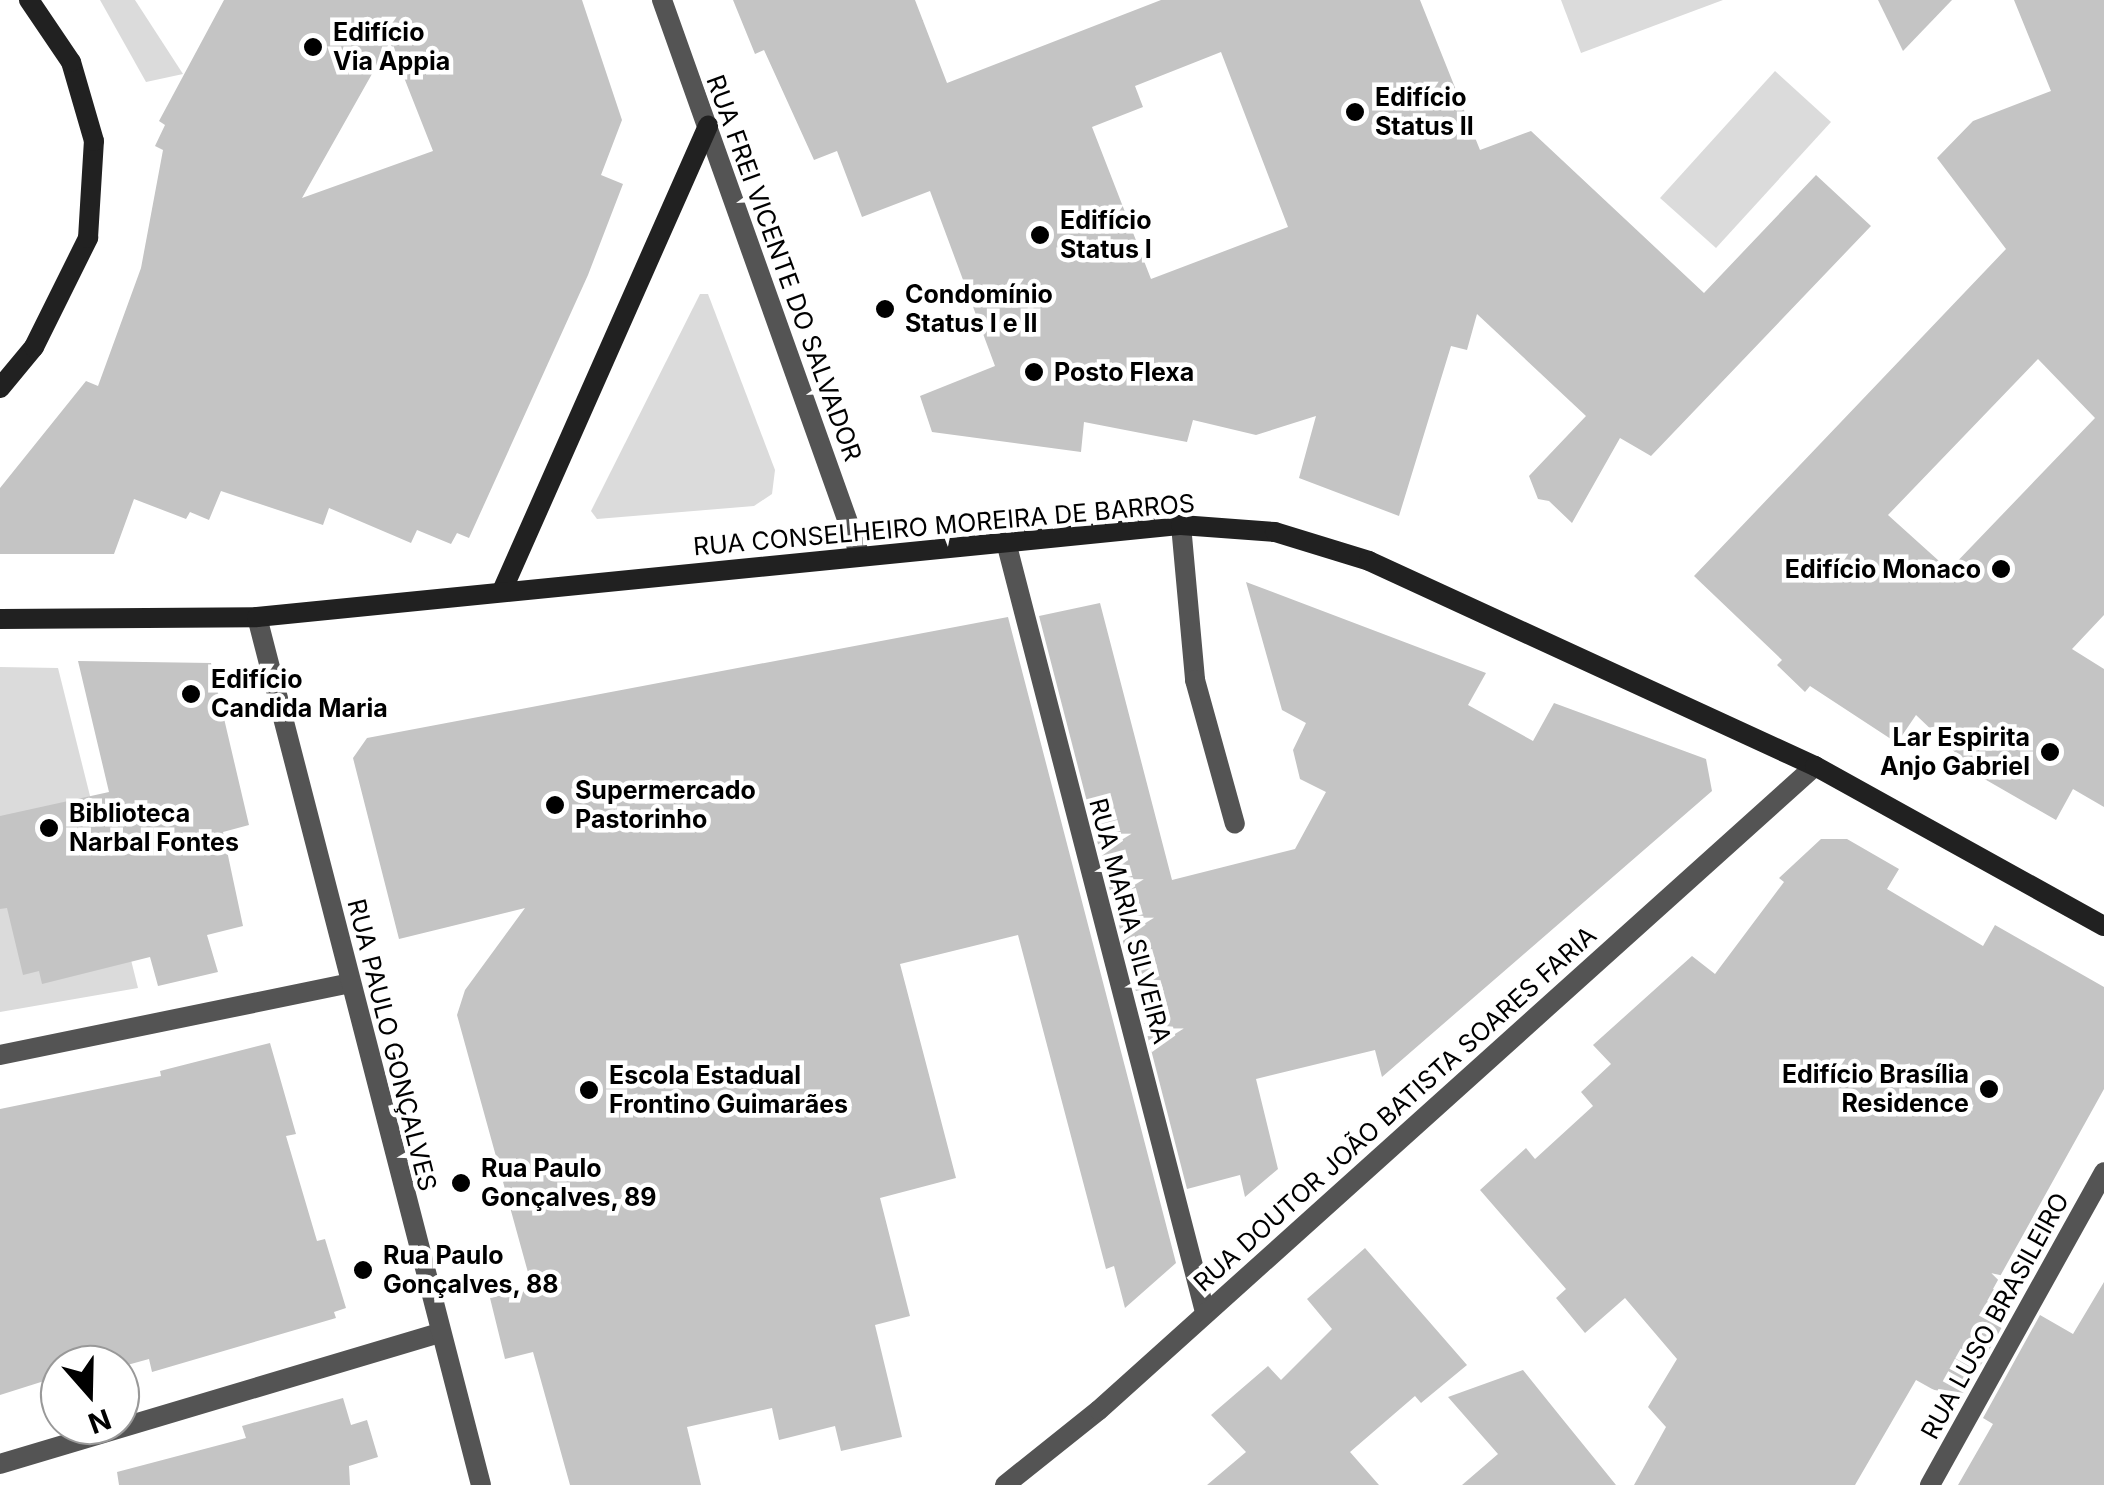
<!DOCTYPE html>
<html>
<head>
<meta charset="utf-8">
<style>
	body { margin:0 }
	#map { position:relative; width:2104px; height:1485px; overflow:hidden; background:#fff; font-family:Inter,sans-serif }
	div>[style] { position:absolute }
	.green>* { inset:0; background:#dbdbdb }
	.building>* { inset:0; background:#c4c4c4 }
	.service>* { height:20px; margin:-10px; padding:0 10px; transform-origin:10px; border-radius:10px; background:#545454 }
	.minor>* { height:20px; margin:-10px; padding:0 10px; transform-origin:10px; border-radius:10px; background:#545454 }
	.tertiary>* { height:20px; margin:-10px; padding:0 10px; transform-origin:10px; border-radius:10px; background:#545454 }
	.secondary>* { height:20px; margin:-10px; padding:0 10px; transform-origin:10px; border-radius:10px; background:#212121 }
	.dots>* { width:28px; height:28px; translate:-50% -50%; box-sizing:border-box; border:5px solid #fff; border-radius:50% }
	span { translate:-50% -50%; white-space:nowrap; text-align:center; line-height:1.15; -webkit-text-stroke:9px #fff; paint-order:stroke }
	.poi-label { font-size:25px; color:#000; font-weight:700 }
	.left { translate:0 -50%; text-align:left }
	.right { translate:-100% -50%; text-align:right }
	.street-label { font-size:25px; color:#000 }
	.north { position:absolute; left:40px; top:1345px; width:100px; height:100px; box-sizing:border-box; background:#fff; border:2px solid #999; border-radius:50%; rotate:160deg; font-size:28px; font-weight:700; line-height:40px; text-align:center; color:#000 }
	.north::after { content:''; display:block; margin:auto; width:35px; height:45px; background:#000; clip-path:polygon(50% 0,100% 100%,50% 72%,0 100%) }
</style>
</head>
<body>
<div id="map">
	<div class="green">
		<i style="clip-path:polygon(100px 0,135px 0,183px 74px,146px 82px)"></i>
		<i style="clip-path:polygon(1561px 0,1723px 0,1581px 53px)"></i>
		<i style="clip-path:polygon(1775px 71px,1831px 122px,1716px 248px,1660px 198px)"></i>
		<i style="clip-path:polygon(700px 294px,708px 294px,775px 470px,772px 494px,754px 506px,597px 519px,591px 511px)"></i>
		<i style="clip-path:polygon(0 667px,58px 668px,138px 988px,0 1012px)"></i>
	</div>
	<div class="building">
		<i style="clip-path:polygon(evenodd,224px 0,582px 0,622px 120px,601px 175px,623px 184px,588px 275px,469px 538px,457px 533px,451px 544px,417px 530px,411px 543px,329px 508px,323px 525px,221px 491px,209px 520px,190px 512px,186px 519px,134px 499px,114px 554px,0 554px,0 488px,86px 381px,98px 386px,141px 268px,163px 150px,155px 146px,165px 125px,159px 121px,224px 0,390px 42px,433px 151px,302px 198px,390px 42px)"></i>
		<i style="clip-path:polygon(evenodd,733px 0,915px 0,947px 83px,1161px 0,1420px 0,1480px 150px,1531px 131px,1704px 293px,1816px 175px,1871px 226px,1651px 456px,1620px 438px,1572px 523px,1549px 501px,1538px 499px,1529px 476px,1586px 416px,1477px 314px,1467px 350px,1451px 346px,1399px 516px,1299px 478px,1316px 416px,1256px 435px,1193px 420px,1187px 442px,1084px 422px,1081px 452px,932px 432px,920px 396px,995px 366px,930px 191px,862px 217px,837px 151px,814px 160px,764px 50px,755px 54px,733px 0,1221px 52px,1288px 227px,1151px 279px,1092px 127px,1143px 107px,1135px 86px,1221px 52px)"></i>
		<i style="clip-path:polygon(1878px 0,1952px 0,1903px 51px)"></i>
		<i style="clip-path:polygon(evenodd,2014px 0,2104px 0,2104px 615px,2072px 649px,2104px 669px,2104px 807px,2073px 789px,2056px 820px,1981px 777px,1916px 715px,1897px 743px,1810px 686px,1805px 692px,1777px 665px,1782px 660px,1694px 576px,2006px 249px,1937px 158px,1973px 121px,2051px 91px,2014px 0,2038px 359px,2095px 418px,1949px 570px,1888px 515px,2038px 359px)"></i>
		<i style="clip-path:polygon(1246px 582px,1486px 673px,1468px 705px,1533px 741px,1554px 703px,1706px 759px,1712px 791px,1382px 1077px,1375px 1050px,1256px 1079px,1278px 1169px,1245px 1197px,1240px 1175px,1187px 1189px,1039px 616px,1100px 603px,1172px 880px,1295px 849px,1326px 792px,1300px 779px,1293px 750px,1306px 723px,1282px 710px)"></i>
		<i style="clip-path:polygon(1008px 617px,1176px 1263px,1125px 1308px,1114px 1266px,1106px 1269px,1018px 935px,900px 964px,956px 1178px,880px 1198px,910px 1316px,875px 1325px,902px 1437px,841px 1451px,835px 1426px,779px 1440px,772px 1408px,687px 1427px,701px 1485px,570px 1485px,533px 1352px,505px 1359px,490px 1298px,532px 1287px,457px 1015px,465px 990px,525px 908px,399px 939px,353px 758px,367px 738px)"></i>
		<i style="clip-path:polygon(78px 661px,211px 663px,249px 825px,223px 832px,243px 926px,207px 935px,218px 972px,158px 986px,150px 957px,42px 984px,39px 971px,23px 975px,7px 908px,0 909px,0 816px,109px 792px)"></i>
		<i style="clip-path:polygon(1821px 839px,1847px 839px,1899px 869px,1887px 889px,1983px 946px,1995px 925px,2104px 987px,2104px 1089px,1993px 1289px,2016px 1302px,1959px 1404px,1916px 1380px,1855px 1485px,1634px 1485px,1666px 1427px,1648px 1407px,1677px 1359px,1625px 1298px,1585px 1333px,1556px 1298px,1566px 1289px,1480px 1190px,1526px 1148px,1535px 1159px,1593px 1106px,1581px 1092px,1611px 1064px,1593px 1045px,1692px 956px,1715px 974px,1784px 882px,1779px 878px)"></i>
		<i style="clip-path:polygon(270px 1043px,296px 1134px,286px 1136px,317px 1241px,325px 1239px,346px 1308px,334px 1312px,336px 1318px,152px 1372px,149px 1359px,120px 1367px,120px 1357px,60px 1365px,60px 1376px,0 1395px,0 1109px,161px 1076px,160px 1071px)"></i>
		<i style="clip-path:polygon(1365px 1248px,1467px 1365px,1421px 1403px,1415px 1396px,1350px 1452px,1379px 1485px,1207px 1485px,1246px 1452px,1211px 1415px,1268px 1366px,1281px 1380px,1332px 1329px,1307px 1299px)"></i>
		<i style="clip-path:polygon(2104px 1282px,2104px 1485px,1958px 1485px,1993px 1424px,1983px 1418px,2040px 1315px,2073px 1334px)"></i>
		<i style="clip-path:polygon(1523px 1370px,1560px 1416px,1616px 1485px,1462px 1485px,1498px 1454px,1448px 1397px)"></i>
		<i style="clip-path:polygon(343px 1398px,351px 1425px,367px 1420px,378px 1457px,349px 1466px,350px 1485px,119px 1485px,117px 1472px,246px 1438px,242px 1426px)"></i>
	</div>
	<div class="service">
		<i style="left:1181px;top:525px;width:156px;rotate:84.8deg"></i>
		<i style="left:1195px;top:680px;width:149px;rotate:74.5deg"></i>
	</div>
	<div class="minor">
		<i style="left:1006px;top:542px;width:795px;rotate:75.51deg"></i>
		<i style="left:0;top:1055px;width:358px;rotate:-11.6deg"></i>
		<i style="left:0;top:1464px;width:458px;rotate:-16.6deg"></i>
		<i style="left:1005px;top:1485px;width:120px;rotate:-38.6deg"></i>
		<i style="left:1099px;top:1410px;width:963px;rotate:-41.97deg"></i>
		<i style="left:1930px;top:1485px;width:358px;rotate:-60.9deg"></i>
	</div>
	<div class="tertiary">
		<i style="left:662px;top:0;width:587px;rotate:70.39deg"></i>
		<i style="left:257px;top:617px;width:896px;rotate:75.53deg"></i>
	</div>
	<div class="secondary">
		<i style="left:0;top:388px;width:53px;rotate:-50.3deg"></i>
		<i style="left:34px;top:347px;width:122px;rotate:-63.6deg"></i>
		<i style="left:88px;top:238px;width:97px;rotate:-86.5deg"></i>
		<i style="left:94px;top:141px;width:82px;rotate:-106.2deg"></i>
		<i style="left:71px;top:62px;width:75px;rotate:-124.1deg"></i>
		<i style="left:502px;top:591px;width:509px;rotate:-66.11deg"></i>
		<i style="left:0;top:619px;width:257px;rotate:-0.4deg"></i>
		<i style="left:257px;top:617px;width:929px;rotate:-5.69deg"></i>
		<i style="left:1181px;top:525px;width:94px;rotate:4.3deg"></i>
		<i style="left:1275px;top:532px;width:98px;rotate:17.1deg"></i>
		<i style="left:1369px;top:561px;width:491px;rotate:24.7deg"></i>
		<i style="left:1815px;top:766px;width:330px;rotate:29deg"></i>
	</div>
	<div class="dots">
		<i style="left:313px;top:47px;background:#000"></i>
		<i style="left:1355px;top:112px;background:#000"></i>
		<i style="left:1040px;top:235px;background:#000"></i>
		<i style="left:885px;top:309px;background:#000"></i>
		<i style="left:1034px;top:372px;background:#000"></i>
		<i style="left:2001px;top:569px;background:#000"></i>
		<i style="left:191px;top:694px;background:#000"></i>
		<i style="left:2050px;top:752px;background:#000"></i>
		<i style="left:555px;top:805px;background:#000"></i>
		<i style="left:49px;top:828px;background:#000"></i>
		<i style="left:1989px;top:1089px;background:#000"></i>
		<i style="left:589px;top:1090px;background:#000"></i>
		<i style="left:461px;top:1183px;background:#000"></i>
		<i style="left:363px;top:1270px;background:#000"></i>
	</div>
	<div class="poi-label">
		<span class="left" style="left:333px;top:47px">Edifício<br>Via Appia</span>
		<span class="left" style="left:1375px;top:112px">Edifício<br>Status II</span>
		<span class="left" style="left:1060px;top:235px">Edifício<br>Status I</span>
		<span class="left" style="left:905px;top:309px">Condomínio<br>Status I e II</span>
		<span class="left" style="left:1054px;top:372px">Posto Flexa</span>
		<span class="right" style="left:1981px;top:569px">Edifício Monaco</span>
		<span class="left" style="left:211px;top:694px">Edifício<br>Candida Maria</span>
		<span class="right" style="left:2030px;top:752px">Lar Espirita<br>Anjo Gabriel</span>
		<span class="left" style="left:575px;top:805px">Supermercado<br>Pastorinho</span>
		<span class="left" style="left:69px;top:828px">Biblioteca<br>Narbal Fontes</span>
		<span class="right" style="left:1969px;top:1089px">Edifício Brasília<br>Residence</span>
		<span class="left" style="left:609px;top:1090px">Escola Estadual<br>Frontino Guimarães</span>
		<span class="left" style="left:481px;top:1183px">Rua Paulo<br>Gonçalves, 89</span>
		<span class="left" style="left:383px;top:1270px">Rua Paulo<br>Gonçalves, 88</span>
	</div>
	<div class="street-label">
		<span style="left:784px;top:268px;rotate:70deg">RUA FREI VICENTE DO SALVADOR</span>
		<span style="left:944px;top:525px;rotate:-5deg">RUA CONSELHEIRO MOREIRA DE BARROS</span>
		<span style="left:1130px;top:921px;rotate:75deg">RUA MARIA SILVEIRA</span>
		<span style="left:392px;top:1045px;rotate:76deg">RUA PAULO GONÇALVES</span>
		<span style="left:1395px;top:1109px;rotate:-42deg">RUA DOUTOR JOÃO BATISTA SOARES FARIA</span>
		<span style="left:1995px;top:1316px;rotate:-61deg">RUA LUSO BRASILEIRO</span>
	</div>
	<div class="north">N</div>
</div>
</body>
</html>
